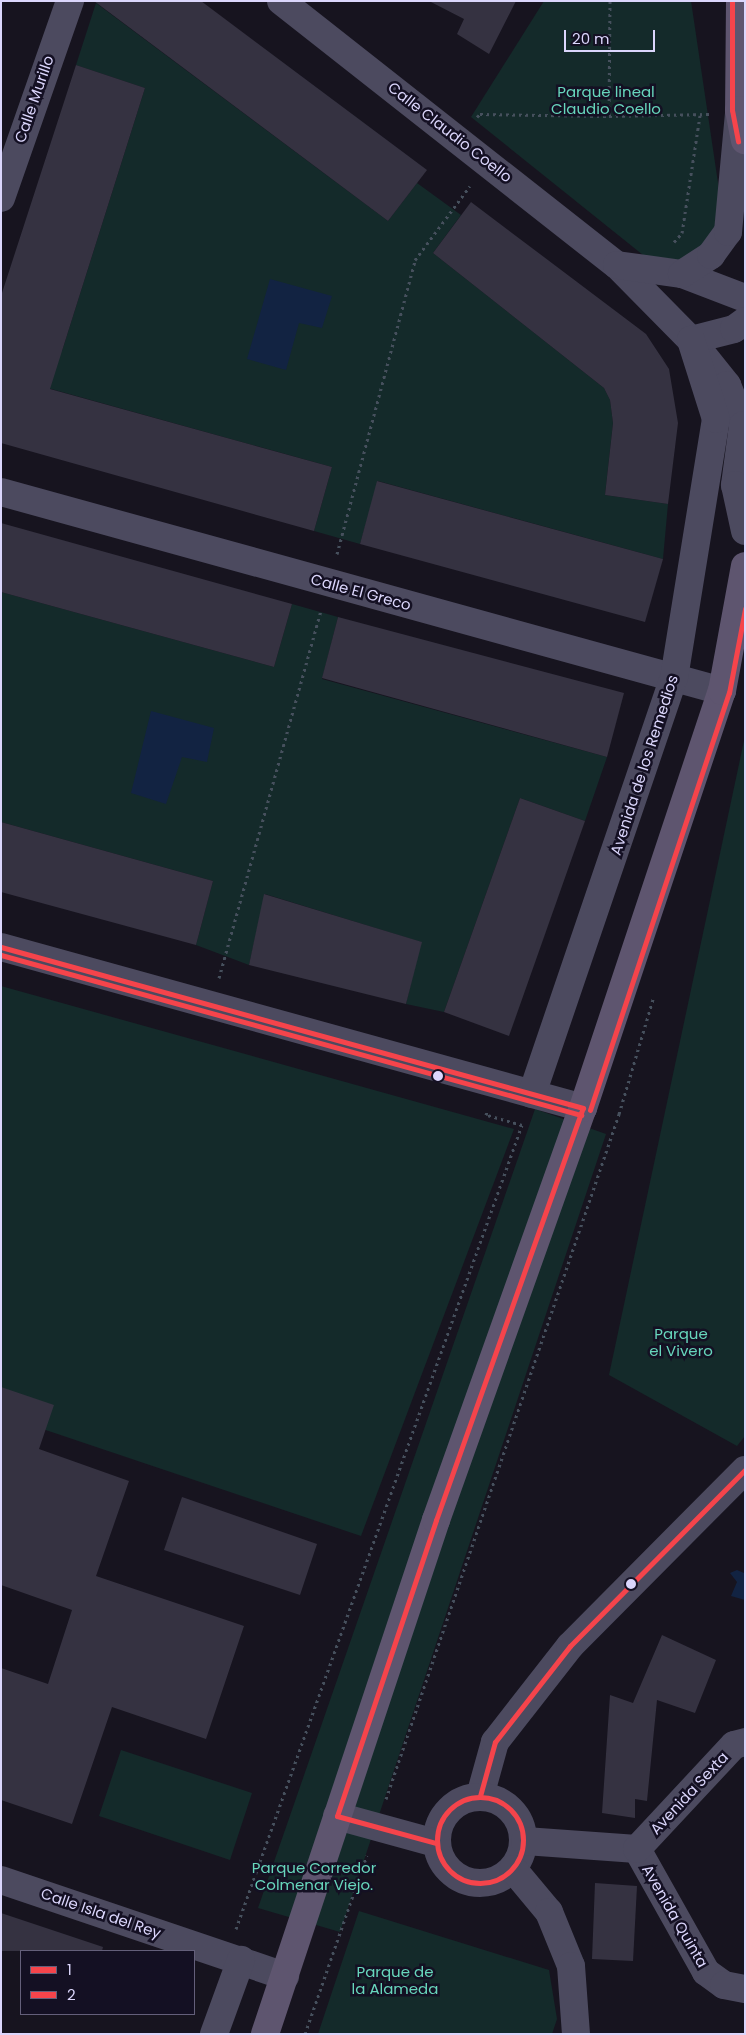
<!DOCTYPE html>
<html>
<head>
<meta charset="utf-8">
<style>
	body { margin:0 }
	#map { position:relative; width:746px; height:2035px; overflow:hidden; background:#17141f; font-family:Poppins,sans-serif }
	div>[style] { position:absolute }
	.green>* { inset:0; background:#142a2a }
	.water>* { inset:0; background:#122342 }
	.building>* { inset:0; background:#353241 }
	.path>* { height:3px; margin-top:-1.5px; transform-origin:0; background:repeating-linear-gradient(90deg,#46505d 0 2.5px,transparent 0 6.5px) }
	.minor>* { height:28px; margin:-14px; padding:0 14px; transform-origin:14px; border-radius:14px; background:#4c4a5f }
	.minor>.ring { margin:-14px; padding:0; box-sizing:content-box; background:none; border:28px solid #4c4a5f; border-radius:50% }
	.major>* { height:28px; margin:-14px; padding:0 14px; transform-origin:14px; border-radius:14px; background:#5e556f }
	.bus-1>* { height:5px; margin:-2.5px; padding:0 2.5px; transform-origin:2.5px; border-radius:2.5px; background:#f5444b }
	.bus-1>.ring { margin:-2.5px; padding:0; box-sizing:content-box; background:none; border:5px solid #f5444b; border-radius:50% }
	.bus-2>* { height:5px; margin:-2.5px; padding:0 2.5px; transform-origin:2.5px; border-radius:2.5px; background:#f5444b }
	.dots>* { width:14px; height:14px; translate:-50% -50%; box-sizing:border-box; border:2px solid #141023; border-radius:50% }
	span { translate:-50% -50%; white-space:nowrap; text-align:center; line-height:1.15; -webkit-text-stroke:5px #141023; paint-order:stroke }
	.park-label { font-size:15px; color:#67d6bc }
	.street-label { font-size:15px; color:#dbd6fc }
	.frame { position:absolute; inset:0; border:2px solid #dbd6fc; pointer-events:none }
	.legend { position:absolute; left:20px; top:1950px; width:175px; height:65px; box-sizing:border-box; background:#141023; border:1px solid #645f7a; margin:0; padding:6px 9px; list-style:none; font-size:15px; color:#dbd6fc }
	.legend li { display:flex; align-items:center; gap:10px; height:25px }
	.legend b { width:25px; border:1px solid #645f7a }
	.scale { position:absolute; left:564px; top:30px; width:91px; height:22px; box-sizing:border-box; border:2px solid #dbd6fc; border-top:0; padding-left:6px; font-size:15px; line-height:18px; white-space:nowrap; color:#dbd6fc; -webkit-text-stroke:4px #141023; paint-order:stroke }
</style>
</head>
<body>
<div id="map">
	<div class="green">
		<i style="clip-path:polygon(544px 1px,691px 1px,721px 203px,716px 231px,698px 254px,676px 261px,648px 259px,471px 117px)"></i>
		<i style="clip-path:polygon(96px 3px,388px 221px,417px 183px,461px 215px,433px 253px,604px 388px,610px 400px,613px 423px,605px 495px,668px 504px,663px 559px,378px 481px,360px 544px,314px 531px,332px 467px,1px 375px,62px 351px,145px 88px,76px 65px)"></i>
		<i style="clip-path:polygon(1px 592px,274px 667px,292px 604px,338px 617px,322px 679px,607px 757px,585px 821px,520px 798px,444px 1012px,406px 1004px,421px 942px,265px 894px,249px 965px,196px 945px,213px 881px,1px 822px)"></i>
		<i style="clip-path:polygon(745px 736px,745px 1436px,737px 1446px,609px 1375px)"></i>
		<i style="clip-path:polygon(1px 986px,514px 1129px,361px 1536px,1px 1415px)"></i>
		<i style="clip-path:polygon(535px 1109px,606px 1134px,340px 1932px,258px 1908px)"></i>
		<i style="clip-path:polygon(121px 1750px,252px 1793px,230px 1860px,99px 1816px)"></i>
		<i style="clip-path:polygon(359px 1911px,549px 1970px,557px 2019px,552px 2034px,318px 2034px)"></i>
	</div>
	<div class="water">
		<i style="clip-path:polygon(270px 279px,332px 296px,322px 328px,299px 323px,286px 370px,247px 359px)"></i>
		<i style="clip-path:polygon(151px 711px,214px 728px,207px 762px,182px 757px,166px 804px,131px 793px)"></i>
		<i style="clip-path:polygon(737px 1570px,744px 1573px,745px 1600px,731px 1596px,737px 1582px,730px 1573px)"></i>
	</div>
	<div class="building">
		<i style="clip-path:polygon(94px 1px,201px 1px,427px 170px,388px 221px)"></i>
		<i style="clip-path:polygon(429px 1px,516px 1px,489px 54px,457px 34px,464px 19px)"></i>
		<i style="clip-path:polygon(76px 65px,145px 88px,50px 389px,332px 467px,314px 531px,1px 443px,1px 296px)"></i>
		<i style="clip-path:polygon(471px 202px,646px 334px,669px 369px,678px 423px,668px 504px,605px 495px,613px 423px,610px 400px,604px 388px,433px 253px)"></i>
		<i style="clip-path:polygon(377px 481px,663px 559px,645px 622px,360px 544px)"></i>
		<i style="clip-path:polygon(1px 523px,292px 604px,274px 667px,1px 592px)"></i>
		<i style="clip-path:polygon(338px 617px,624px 693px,607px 757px,322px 678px)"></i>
		<i style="clip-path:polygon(520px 798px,585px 821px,509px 1036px,444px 1012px)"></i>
		<i style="clip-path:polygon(1px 822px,213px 881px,196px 945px,1px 892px)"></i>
		<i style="clip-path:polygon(264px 894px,422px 942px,406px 1004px,249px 965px)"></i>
		<i style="clip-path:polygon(1px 1387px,54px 1405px,39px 1449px,129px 1481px,96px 1576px,244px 1626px,206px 1739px,112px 1707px,72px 1824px,1px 1800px,1px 1668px,48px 1684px,72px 1610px,1px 1585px)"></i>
		<i style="clip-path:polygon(182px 1497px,317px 1544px,300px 1595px,164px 1550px)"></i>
		<i style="clip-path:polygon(662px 1635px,716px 1660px,695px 1713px,657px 1700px,647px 1801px,635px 1799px,635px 1818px,602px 1813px,610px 1695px,633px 1703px)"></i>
		<i style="clip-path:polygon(595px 1883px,637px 1886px,633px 1961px,592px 1959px)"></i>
		<i style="clip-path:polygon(1px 1913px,103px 1947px,102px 1951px,1px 1951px)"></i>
	</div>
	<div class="path">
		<i style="left:610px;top:1px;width:115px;rotate:90.5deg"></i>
		<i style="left:609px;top:116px;width:100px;rotate:-1.1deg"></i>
		<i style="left:477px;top:117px;width:4px;rotate:-45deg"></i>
		<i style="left:480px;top:114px;width:129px;rotate:0.9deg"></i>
		<i style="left:674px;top:242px;width:12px;rotate:-48deg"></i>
		<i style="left:682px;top:233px;width:119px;rotate:-81.3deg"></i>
		<i style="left:337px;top:554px;width:304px;rotate:-75.1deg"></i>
		<i style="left:415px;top:260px;width:92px;rotate:-53.4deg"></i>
		<i style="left:219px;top:978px;width:381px;rotate:-74.5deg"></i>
		<i style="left:386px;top:1799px;width:724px;rotate:-71.21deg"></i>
		<i style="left:619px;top:1114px;width:120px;rotate:-73.5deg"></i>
		<i style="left:236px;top:1929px;width:853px;rotate:-70.42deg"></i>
		<i style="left:522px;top:1125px;width:37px;rotate:-164deg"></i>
		<i style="left:486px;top:1115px;width:3px;rotate:-72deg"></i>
		<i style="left:305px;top:2034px;width:189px;rotate:-70.9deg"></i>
	</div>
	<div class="minor">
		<i style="left:281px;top:1px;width:427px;rotate:38.2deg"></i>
		<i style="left:617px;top:265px;width:105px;rotate:45.4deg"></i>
		<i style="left:691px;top:340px;width:58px;rotate:51.3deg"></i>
		<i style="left:727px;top:385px;width:43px;rotate:68.2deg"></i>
		<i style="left:743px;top:425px;width:61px;rotate:97.6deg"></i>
		<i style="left:735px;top:485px;width:47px;rotate:77.7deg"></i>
		<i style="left:1px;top:198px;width:209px;rotate:-70.7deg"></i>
		<i style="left:617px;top:265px;width:66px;rotate:7.9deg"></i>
		<i style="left:682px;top:274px;width:67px;rotate:20.9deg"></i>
		<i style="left:682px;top:274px;width:35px;rotate:-33deg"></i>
		<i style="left:711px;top:255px;width:29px;rotate:-54deg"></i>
		<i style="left:728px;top:232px;width:120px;rotate:-84.7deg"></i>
		<i style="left:691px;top:340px;width:44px;rotate:-14.3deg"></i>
		<i style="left:734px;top:329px;width:14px;rotate:-36deg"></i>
		<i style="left:1px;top:492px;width:748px;rotate:15.43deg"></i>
		<i style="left:1px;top:947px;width:604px;rotate:15.46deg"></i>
		<i style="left:532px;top:1094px;width:440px;rotate:-71.2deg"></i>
		<i style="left:674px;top:678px;width:262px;rotate:-80.8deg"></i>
		<i style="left:716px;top:419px;width:83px;rotate:-107.6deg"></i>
		<i style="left:480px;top:1796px;width:56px;rotate:-74.5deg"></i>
		<i style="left:495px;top:1742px;width:122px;rotate:-52deg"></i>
		<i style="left:570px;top:1646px;width:248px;rotate:-45.2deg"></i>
		<i class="ring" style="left:437px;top:1797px;width:58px;height:58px"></i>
		<i style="left:337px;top:1816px;width:103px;rotate:15.3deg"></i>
		<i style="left:525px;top:1841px;width:112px;rotate:4.1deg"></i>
		<i style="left:637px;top:1849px;width:141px;rotate:60.7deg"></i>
		<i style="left:706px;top:1972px;width:22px;rotate:36deg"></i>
		<i style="left:724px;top:1985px;width:21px;rotate:11deg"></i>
		<i style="left:637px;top:1849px;width:142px;rotate:-47deg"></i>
		<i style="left:734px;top:1745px;width:11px;rotate:-15deg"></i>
		<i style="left:513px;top:1869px;width:56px;rotate:50.1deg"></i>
		<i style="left:549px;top:1912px;width:58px;rotate:67.8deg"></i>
		<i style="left:571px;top:1966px;width:68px;rotate:85.8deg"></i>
		<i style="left:1px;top:1880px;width:300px;rotate:18.7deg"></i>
		<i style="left:214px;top:2034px;width:79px;rotate:-70deg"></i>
	</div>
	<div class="major">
		<i style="left:740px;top:1px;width:109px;rotate:90.5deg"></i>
		<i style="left:739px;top:110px;width:31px;rotate:79deg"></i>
		<i style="left:265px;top:2034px;width:542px;rotate:-71.6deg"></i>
		<i style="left:436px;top:1520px;width:437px;rotate:-70.4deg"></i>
		<i style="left:583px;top:1108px;width:440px;rotate:-71.6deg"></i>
		<i style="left:722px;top:691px;width:127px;rotate:-79.6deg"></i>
	</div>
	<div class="bus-1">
		<i style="left:1px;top:947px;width:604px;rotate:15.46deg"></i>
		<i style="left:480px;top:1796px;width:56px;rotate:-74.5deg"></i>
		<i style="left:495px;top:1742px;width:122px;rotate:-52deg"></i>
		<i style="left:570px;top:1646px;width:248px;rotate:-45.2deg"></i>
		<i class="ring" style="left:437px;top:1797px;width:81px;height:81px"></i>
		<i style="left:337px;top:1816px;width:312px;rotate:-71.5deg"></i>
		<i style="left:436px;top:1520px;width:437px;rotate:-70.4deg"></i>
		<i style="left:337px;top:1816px;width:103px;rotate:15.3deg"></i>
	</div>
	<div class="bus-2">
		<i style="left:732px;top:1px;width:109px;rotate:90deg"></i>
		<i style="left:732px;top:110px;width:32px;rotate:79deg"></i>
		<i style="left:1px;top:955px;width:602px;rotate:15.42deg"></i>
		<i style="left:590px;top:1110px;width:440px;rotate:-71.6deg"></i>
		<i style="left:729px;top:693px;width:86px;rotate:-79.2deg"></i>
	</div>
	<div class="dots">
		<i style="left:438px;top:1076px;background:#dbd6fc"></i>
		<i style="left:631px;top:1584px;background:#dbd6fc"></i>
	</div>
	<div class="park-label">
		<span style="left:606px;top:100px">Parque lineal<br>Claudio Coello</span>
		<span style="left:681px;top:1342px">Parque<br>el Vivero</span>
		<span style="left:314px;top:1876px">Parque Corredor<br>Colmenar Viejo.</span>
		<span style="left:395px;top:1980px">Parque de<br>la Alameda</span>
	</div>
	<div class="street-label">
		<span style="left:34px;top:99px;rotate:-71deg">Calle Murillo</span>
		<span style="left:450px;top:132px;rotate:38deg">Calle Claudio Coello</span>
		<span style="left:361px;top:592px;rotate:15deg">Calle El Greco</span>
		<span style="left:644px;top:765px;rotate:-72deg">Avenida de los Remedios</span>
		<span style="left:689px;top:1793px;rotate:-47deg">Avenida Sexta</span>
		<span style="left:101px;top:1913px;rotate:19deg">Calle Isla del Rey</span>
		<span style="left:675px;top:1916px;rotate:60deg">Avenida Quinta</span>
	</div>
	<div class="frame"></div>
	<ul class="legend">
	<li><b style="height:6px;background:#f5444b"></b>1</li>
	<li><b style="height:6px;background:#f5444b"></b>2</li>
	</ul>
	<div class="scale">20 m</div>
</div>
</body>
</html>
